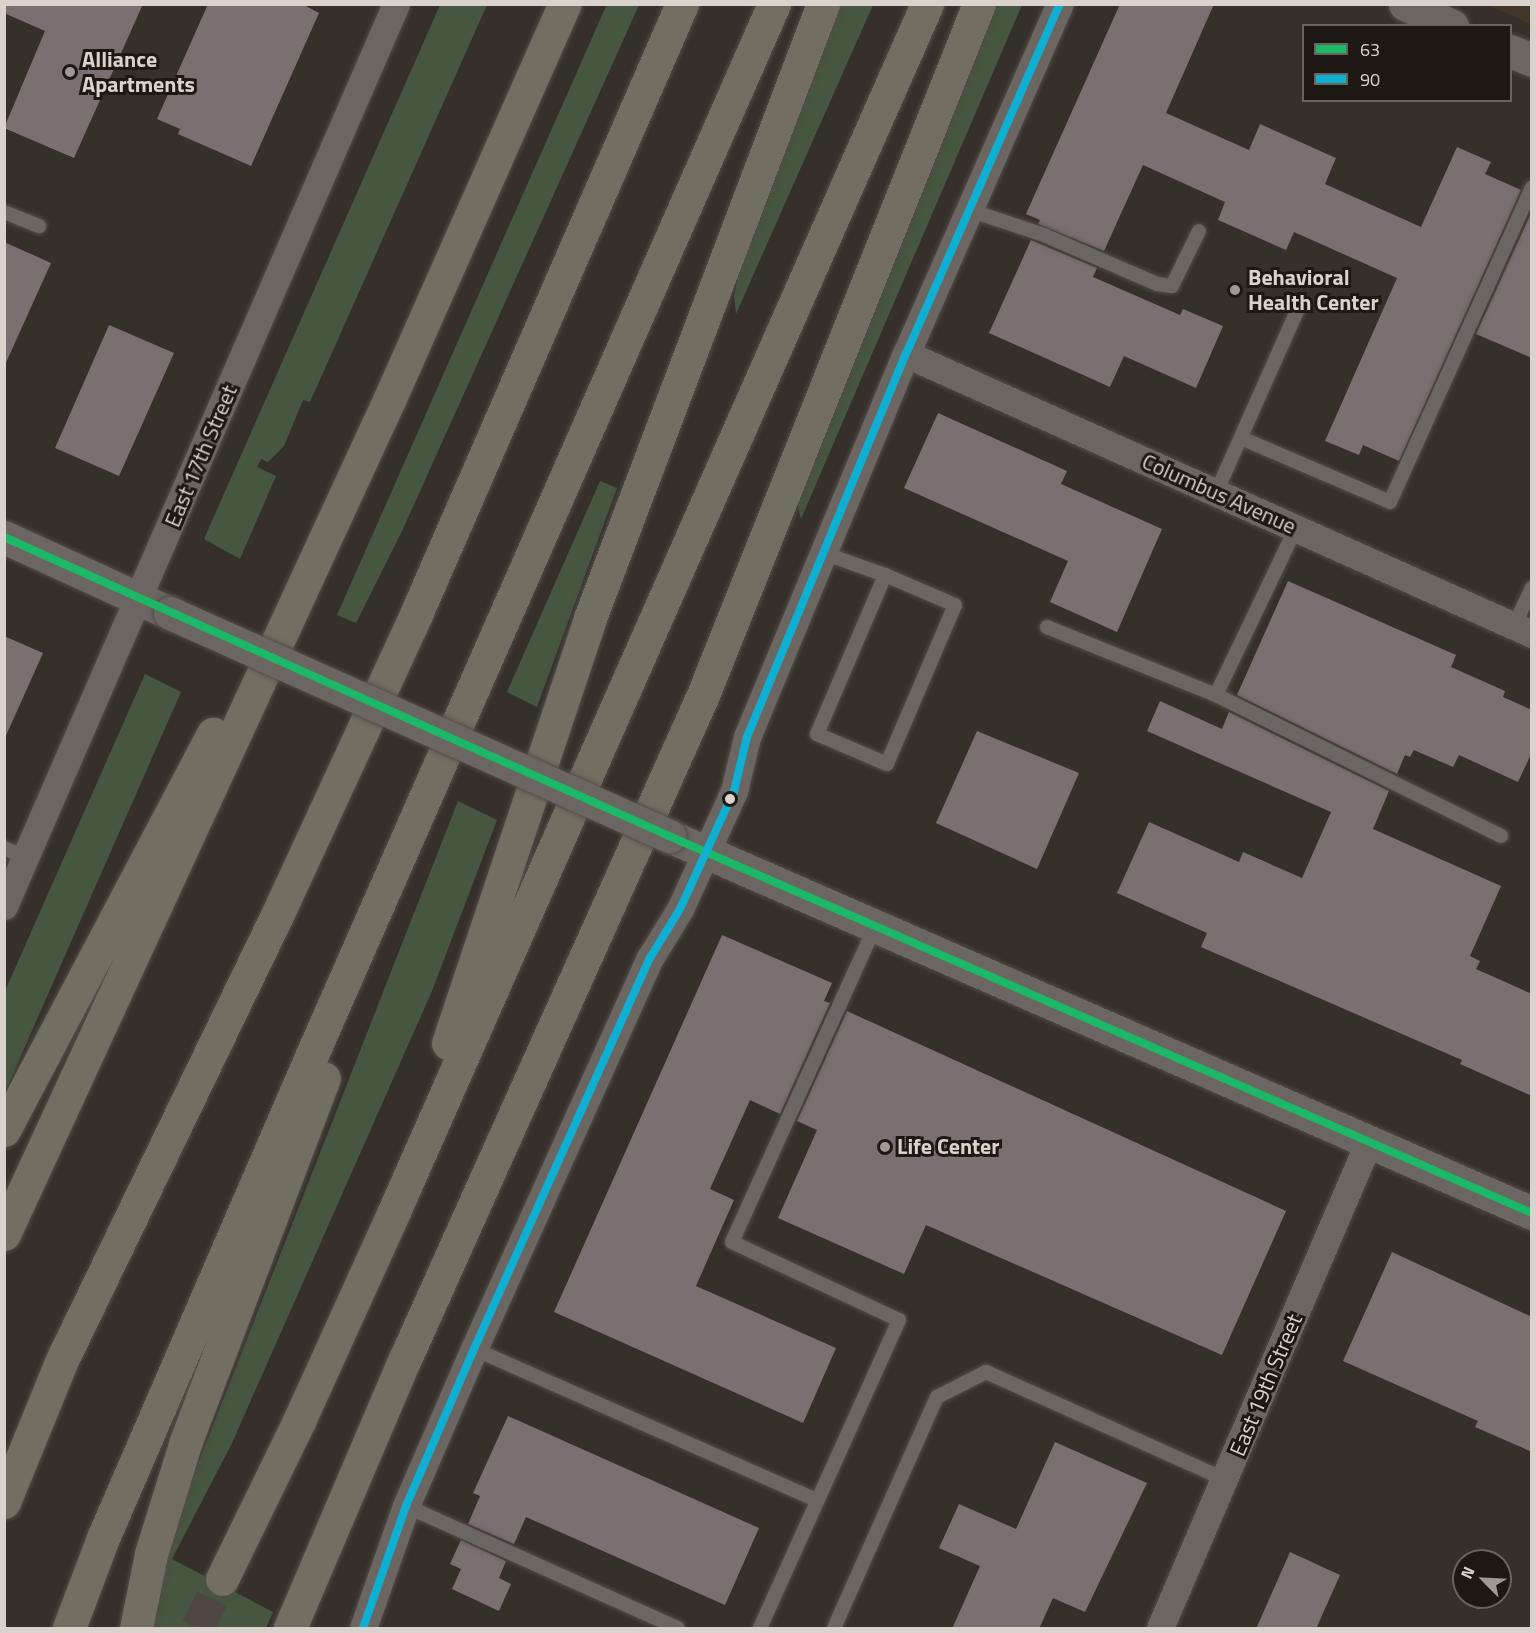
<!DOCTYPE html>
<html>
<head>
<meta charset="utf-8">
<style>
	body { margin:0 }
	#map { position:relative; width:1536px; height:1633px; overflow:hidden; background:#36302a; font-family:"Titillium Web",sans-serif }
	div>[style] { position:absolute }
	.commercial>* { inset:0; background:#423628 }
	.green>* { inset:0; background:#465640 }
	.building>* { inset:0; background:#7a7071 }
	.motorway-tunnel>* { height:33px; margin-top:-16.5px; transform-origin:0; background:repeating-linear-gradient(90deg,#4f4842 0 33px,transparent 0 49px) }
	.roads { filter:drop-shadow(0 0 2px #524c48) drop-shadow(0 0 2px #524c48) }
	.service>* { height:14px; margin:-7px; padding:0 7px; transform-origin:7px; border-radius:7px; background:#6c6662 }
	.minor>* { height:27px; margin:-13.5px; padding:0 13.5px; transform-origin:13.5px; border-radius:13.5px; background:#6c6662 }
	.tertiary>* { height:33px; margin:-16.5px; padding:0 16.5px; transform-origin:16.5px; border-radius:16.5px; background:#6c6662 }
	.motorway>* { height:33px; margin:-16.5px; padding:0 16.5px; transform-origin:16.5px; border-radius:16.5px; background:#736e62 }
	.bridges { filter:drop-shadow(0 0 2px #524c48) drop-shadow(0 0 2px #524c48) }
	.tertiary-bridge>* { height:33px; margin:-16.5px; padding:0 16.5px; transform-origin:16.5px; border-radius:16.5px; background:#6c6662 }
	.bus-1>* { height:8px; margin:-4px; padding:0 4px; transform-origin:4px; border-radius:4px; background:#1ab867 }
	.bus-2>* { height:8px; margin:-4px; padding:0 4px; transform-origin:4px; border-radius:4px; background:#0dafd3 }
	.dots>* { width:16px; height:16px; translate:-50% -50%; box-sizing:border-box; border:3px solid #1e1814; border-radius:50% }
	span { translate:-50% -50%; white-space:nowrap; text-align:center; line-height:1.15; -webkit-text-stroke:6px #1e1814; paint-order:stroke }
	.poi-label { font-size:22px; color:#dad3cd; font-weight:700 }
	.left { translate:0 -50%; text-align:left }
	.street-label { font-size:22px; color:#dad3cd }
	.frame { position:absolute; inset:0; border:6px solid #dad3cd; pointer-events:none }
	.legend { position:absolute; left:1302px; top:24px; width:210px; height:78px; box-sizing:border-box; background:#1e1814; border:2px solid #69635e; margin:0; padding:8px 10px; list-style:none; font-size:18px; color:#dad3cd }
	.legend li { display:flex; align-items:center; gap:12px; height:30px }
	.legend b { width:30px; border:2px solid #69635e }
	.north { position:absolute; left:1452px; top:1549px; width:60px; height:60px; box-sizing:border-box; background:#1e1814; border:2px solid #69635e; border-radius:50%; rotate:294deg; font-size:16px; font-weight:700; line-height:24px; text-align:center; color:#dad3cd }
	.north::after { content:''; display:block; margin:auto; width:21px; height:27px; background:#a19a94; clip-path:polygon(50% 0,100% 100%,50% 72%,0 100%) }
</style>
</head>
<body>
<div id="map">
	<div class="commercial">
		<i style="clip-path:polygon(1487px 5px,1531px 5px,1531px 24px)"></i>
	</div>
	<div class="green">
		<i style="clip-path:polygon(607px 4px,639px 5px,403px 529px,356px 623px,337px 615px)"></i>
		<i style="clip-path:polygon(440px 5px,487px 5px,310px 402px,303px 400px,284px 446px,268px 462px,261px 459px,257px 467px,276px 476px,240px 559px,204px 539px)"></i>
		<i style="clip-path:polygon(840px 5px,873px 5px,736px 314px,734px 296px,745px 247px)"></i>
		<i style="clip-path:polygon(996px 5px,1022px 5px,801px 519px,797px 503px,940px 129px)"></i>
		<i style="clip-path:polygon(600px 481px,617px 488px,537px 707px,507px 692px)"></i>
		<i style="clip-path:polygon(145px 674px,181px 692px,5px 1092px,5px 991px)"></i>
		<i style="clip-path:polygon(458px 801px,497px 820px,432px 991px,232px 1443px,172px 1559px,273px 1612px,266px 1628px,149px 1628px,165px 1548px)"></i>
	</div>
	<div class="building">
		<i style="clip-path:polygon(4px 4px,143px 4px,74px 158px,4px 128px,45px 31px,4px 13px)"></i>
		<i style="clip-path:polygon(208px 4px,302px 4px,319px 13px,251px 166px,178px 134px,180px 129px,157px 119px)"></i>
		<i style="clip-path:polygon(1120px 4px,1214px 4px,1166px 113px,1249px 150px,1260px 124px,1336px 158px,1325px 184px,1421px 227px,1457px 147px,1491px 162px,1485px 174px,1521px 190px,1399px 461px,1363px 445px,1359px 455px,1325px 441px,1397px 278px,1294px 232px,1286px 250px,1218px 220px,1225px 202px,1143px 165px,1104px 251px,1038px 224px,1040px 220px,1026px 214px)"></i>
		<i style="clip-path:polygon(1532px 211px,1532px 358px,1476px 334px)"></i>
		<i style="clip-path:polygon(1031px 240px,1097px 268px,1093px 277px,1180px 315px,1183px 309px,1223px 326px,1196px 388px,1124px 356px,1110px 387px,989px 333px)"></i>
		<i style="clip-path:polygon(4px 242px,51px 263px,4px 367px)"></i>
		<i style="clip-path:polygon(109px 325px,174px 353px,119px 476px,55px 448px)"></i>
		<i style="clip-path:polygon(938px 413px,1067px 471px,1061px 484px,1162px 529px,1117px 632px,1050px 602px,1068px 561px,904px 488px)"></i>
		<i style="clip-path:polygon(1288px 581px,1456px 655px,1451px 667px,1505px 691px,1503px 697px,1532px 710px,1532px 752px,1518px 782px,1459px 755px,1453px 767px,1414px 750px,1410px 757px,1405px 755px,1397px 774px,1237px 695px)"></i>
		<i style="clip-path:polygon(4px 636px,43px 653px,4px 740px)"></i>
		<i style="clip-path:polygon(1160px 701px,1222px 729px,1229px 712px,1389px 791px,1373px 829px,1501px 886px,1470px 956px,1480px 961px,1476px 969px,1532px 994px,1532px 1096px,1460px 1064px,1462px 1060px,1201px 947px,1207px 933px,1117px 893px,1149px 822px,1239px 862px,1243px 852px,1302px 878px,1331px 812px,1147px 731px)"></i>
		<i style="clip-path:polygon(977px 731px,1079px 773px,1037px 869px,936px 823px)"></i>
		<i style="clip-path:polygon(722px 935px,832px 983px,824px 1001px,830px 1003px,780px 1114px,750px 1100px,710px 1189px,734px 1200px,696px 1286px,836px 1348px,803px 1423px,554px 1312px)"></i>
		<i style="clip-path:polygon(847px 1011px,1286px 1211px,1222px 1355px,926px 1225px,904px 1274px,778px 1218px,817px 1130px,797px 1121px)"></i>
		<i style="clip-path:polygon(1392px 1252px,1532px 1317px,1532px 1452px,1475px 1427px,1478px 1421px,1343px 1361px)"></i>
		<i style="clip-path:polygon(508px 1416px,759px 1528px,725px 1605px,526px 1517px,514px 1544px,468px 1524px,480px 1496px,473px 1493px)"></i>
		<i style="clip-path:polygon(1055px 1442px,1147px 1483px,1085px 1612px,1053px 1598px,1039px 1629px,952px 1629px,980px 1566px,939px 1548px,959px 1504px,1016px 1529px)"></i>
		<i style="clip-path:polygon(461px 1540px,506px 1561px,499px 1578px,511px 1584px,499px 1611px,452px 1589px,461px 1569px,450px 1564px)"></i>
		<i style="clip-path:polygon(1290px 1552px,1340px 1575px,1316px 1629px,1256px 1629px)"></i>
	</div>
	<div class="motorway-tunnel">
		<i style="left:197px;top:1628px;width:55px;rotate:-63deg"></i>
	</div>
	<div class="roads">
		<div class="service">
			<i style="left:969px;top:210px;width:79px;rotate:18.4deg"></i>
			<i style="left:1044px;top:235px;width:123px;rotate:23.4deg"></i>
			<i style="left:1157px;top:284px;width:15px;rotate:8deg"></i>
			<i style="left:1172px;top:286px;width:61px;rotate:-63.9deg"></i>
			<i style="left:4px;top:212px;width:38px;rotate:22deg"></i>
			<i style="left:1241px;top:438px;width:162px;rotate:23.2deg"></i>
			<i style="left:1390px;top:502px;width:345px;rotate:-65.7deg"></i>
			<i style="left:1216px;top:493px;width:207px;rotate:-66deg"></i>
			<i style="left:823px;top:553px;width:66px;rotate:19.5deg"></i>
			<i style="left:885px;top:575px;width:76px;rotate:23.2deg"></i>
			<i style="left:955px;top:605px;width:173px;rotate:113.2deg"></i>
			<i style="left:887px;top:764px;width:76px;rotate:-156.8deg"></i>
			<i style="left:817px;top:734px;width:173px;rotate:-66.8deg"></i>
			<i style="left:1514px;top:626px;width:42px;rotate:-64.7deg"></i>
			<i style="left:1047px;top:627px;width:182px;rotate:21.9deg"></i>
			<i style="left:1216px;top:695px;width:318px;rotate:26.3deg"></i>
			<i style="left:1216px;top:695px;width:185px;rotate:-64.4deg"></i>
			<i style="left:4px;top:848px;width:24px;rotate:24deg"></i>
			<i style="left:474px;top:1349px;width:375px;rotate:23.8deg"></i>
			<i style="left:406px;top:1506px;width:298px;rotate:24.2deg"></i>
			<i style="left:760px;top:1628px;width:338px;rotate:-65.7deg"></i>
			<i style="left:899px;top:1320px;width:184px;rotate:-155deg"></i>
			<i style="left:732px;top:1242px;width:349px;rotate:-65.6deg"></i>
			<i style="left:834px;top:1628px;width:253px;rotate:-66deg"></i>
			<i style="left:937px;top:1397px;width:55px;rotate:-27deg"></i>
			<i style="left:986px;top:1372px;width:263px;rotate:24.2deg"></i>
		</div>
		<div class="minor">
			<i style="left:906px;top:354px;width:686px;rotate:24.1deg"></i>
			<i style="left:4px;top:906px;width:983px;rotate:-66.51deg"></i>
			<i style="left:363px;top:1628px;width:129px;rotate:-70.6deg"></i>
			<i style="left:406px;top:1506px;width:171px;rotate:-66.6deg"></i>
			<i style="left:474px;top:1349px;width:429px;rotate:-65.8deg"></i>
			<i style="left:650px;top:958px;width:57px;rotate:-58.5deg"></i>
			<i style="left:680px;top:909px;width:130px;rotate:-65.4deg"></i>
			<i style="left:734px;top:791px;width:56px;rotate:-76.5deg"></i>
			<i style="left:747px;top:737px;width:415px;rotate:-67.5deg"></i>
			<i style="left:906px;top:354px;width:382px;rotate:-66.3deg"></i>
			<i style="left:1160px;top:1628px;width:530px;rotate:-66.77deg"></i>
		</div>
		<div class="tertiary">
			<i style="left:1405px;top:4px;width:52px;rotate:25.1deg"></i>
			<i style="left:1510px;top:51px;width:24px;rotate:22deg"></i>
			<i style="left:4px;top:537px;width:183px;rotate:24.6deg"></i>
			<i style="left:669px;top:836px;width:942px;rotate:23.6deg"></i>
		</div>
		<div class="motorway">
			<i style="left:448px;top:1043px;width:448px;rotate:-71.5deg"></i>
			<i style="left:590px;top:618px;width:657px;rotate:-69.22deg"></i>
			<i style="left:4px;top:1130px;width:448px;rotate:-62.2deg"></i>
			<i style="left:4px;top:1234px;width:921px;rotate:-65.22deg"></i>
			<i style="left:390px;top:398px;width:431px;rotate:-66.1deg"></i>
			<i style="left:4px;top:1502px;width:153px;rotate:-67.8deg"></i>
			<i style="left:62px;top:1360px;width:499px;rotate:-64.2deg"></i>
			<i style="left:279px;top:911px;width:329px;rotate:-65.2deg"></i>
			<i style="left:417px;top:612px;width:663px;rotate:-66.45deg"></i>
			<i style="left:222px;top:1579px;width:176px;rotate:-64deg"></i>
			<i style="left:299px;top:1421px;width:225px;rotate:-65.6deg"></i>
			<i style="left:392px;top:1216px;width:1325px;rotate:-66.18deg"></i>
			<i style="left:69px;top:1628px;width:96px;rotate:-69.3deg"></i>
			<i style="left:103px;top:1538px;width:532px;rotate:-66.62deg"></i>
			<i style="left:314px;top:1050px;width:1143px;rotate:-66.26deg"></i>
			<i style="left:136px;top:1628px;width:76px;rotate:-78.5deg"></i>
			<i style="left:151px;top:1554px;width:118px;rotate:-72.8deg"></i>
			<i style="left:186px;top:1441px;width:388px;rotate:-69.2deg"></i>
			<i style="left:290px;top:1628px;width:293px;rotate:-66.9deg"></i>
			<i style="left:405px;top:1359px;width:728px;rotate:-65.83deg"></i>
			<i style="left:703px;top:695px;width:744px;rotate:-68.23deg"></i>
		</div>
	</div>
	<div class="bridges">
		<div class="tertiary-bridge">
			<i style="left:170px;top:613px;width:547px;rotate:24.08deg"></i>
		</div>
	</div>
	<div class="bus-1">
		<i style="left:4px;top:537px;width:729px;rotate:24.21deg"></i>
		<i style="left:669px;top:836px;width:942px;rotate:23.6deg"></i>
	</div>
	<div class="bus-2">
		<i style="left:363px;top:1628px;width:129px;rotate:-70.6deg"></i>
		<i style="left:406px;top:1506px;width:171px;rotate:-66.6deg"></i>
		<i style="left:474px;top:1349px;width:429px;rotate:-65.8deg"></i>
		<i style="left:650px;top:958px;width:57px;rotate:-58.5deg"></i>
		<i style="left:680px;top:909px;width:130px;rotate:-65.4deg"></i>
		<i style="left:734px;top:791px;width:56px;rotate:-76.5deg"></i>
		<i style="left:747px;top:737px;width:415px;rotate:-67.5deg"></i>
		<i style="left:906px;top:354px;width:382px;rotate:-66.3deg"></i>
	</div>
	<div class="dots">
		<i style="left:70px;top:72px;background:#a19a94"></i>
		<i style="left:1235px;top:290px;background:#a19a94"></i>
		<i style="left:730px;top:799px;background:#dad3cd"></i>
		<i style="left:885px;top:1147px;background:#a19a94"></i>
	</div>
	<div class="poi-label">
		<span class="left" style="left:82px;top:72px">Alliance<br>Apartments</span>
		<span class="left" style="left:1248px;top:290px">Behavioral<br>Health Center</span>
		<span class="left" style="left:897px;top:1147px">Life Center</span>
	</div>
	<div class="street-label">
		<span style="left:201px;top:456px;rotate:-67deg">East 17th Street</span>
		<span style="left:1219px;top:494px;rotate:24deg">Columbus Avenue</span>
		<span style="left:1266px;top:1385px;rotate:-67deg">East 19th Street</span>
	</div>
	<div class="frame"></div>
	<ul class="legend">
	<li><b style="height:8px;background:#1ab867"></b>63</li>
	<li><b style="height:8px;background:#0dafd3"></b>90</li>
	</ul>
	<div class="north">N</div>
</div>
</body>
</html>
